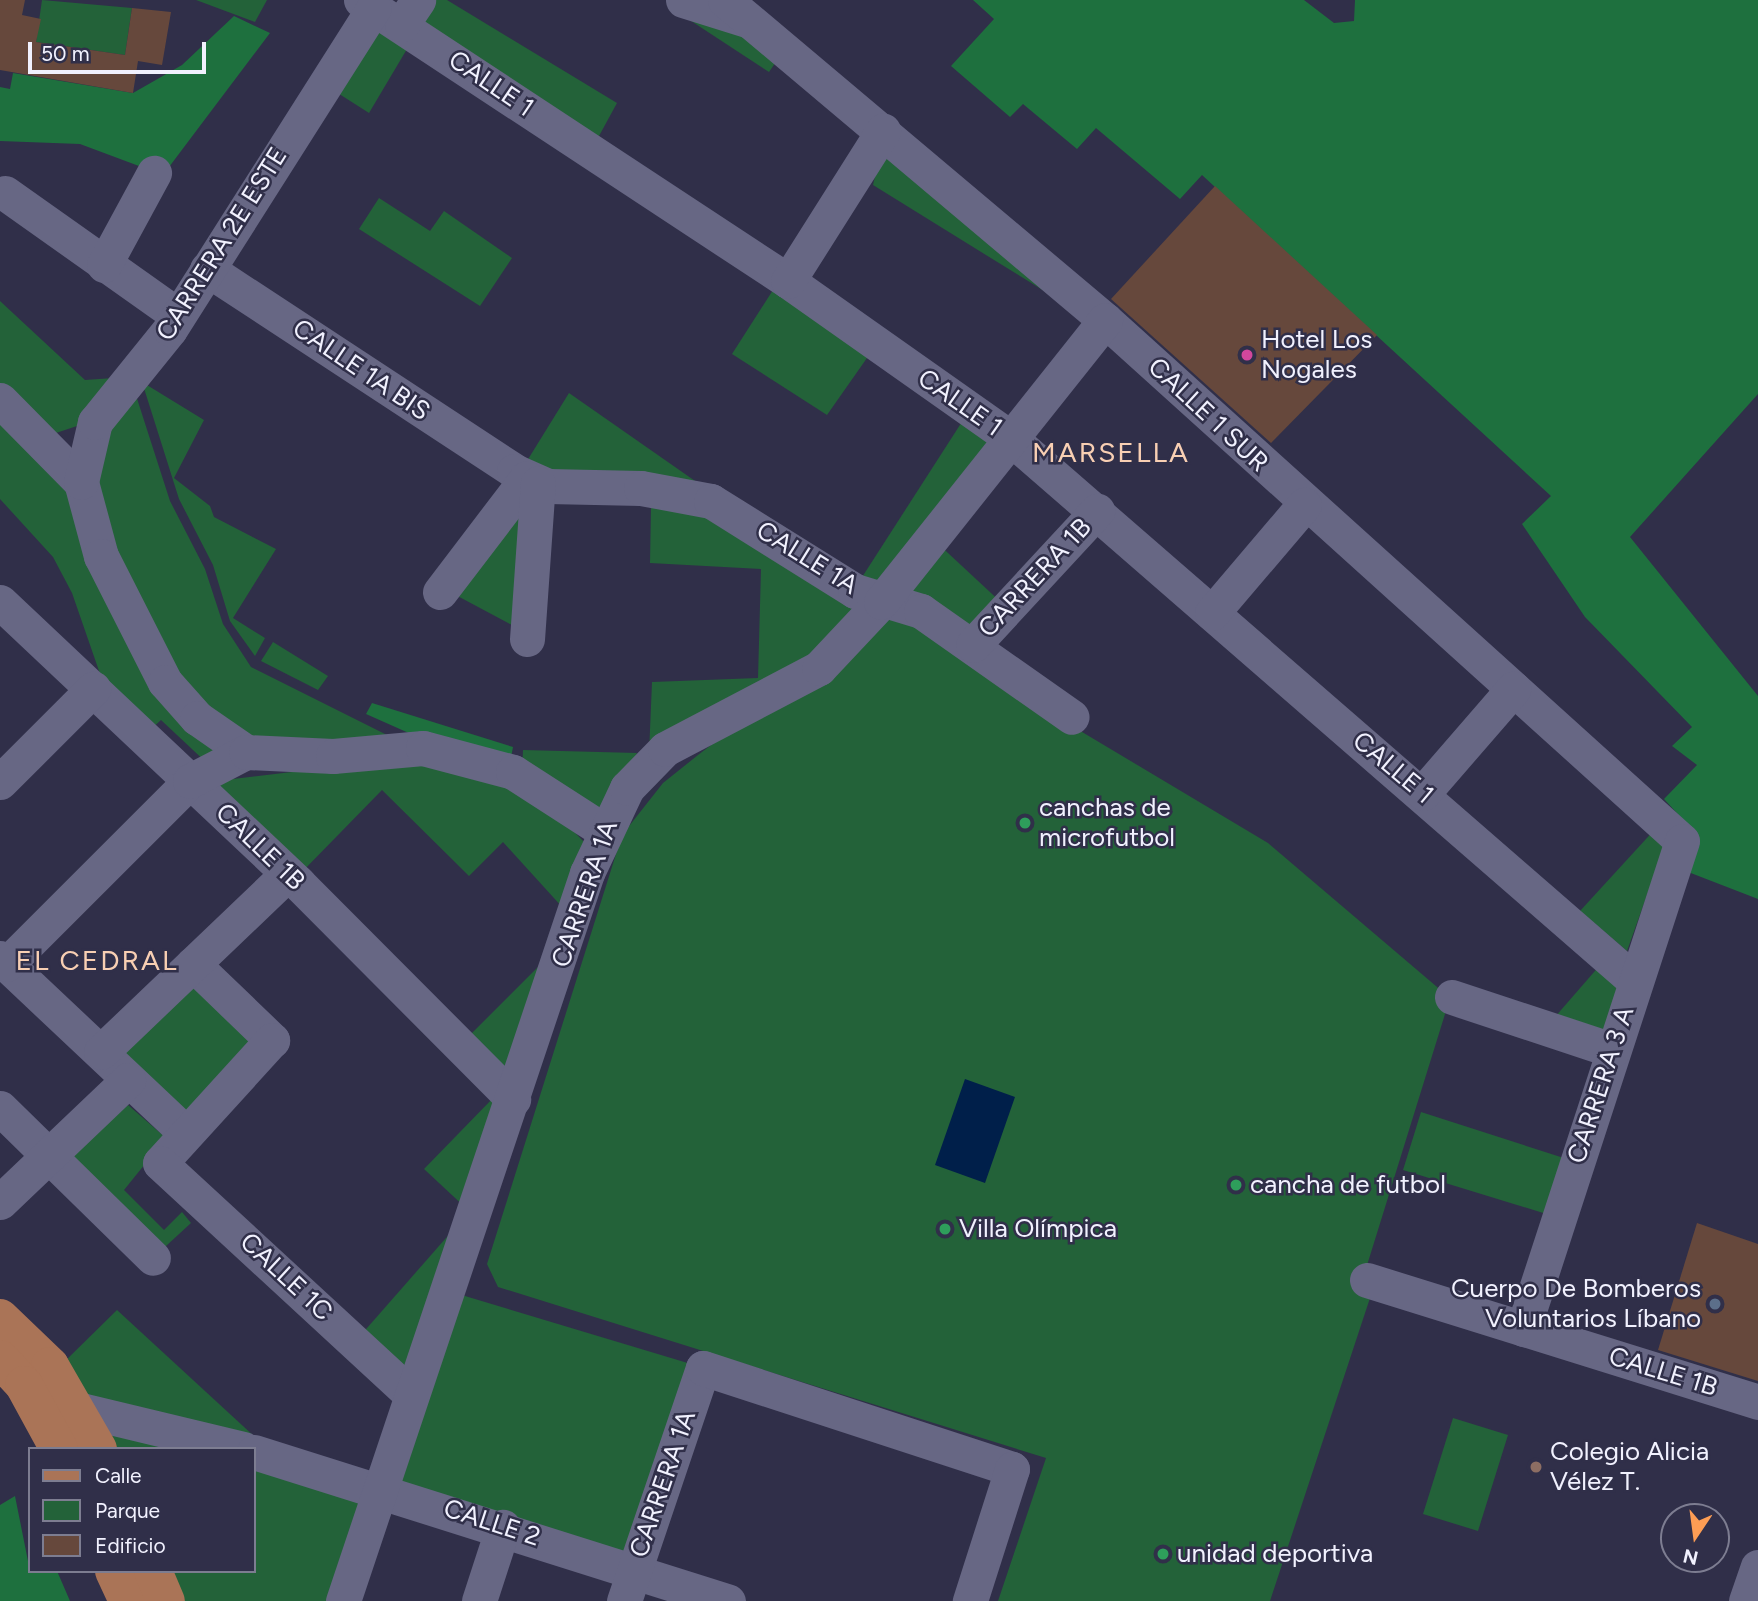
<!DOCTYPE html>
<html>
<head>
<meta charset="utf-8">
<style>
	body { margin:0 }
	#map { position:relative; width:1758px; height:1601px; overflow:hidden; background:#302f49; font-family:Figtree,sans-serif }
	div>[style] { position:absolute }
	.green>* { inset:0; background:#236239 }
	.forest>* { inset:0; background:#1e703e }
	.water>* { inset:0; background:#001f4a }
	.building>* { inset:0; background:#66483c }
	.minor>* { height:35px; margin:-17.5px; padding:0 17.5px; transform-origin:17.5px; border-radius:17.5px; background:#676784 }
	.major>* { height:38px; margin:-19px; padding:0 19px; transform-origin:19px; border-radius:19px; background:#aa7457 }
	.dots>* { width:19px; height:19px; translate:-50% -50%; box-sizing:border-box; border:4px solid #302f49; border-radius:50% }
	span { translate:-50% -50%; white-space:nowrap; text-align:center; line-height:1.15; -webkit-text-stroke:5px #302f49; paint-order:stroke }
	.street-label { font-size:26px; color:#f1f1fe }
	.poi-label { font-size:26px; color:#f1f1fe }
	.left { translate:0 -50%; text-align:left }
	.right { translate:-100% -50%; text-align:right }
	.neighbourhood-label { font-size:28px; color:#f8cfb3; letter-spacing:2px }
	.legend { position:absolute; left:28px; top:1447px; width:228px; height:126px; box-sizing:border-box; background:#302f49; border:2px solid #7d7d91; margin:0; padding:9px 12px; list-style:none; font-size:21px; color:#f1f1fe }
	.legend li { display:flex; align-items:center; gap:14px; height:35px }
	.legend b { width:35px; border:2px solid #7d7d91 }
	.north { position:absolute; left:1660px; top:1503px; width:70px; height:70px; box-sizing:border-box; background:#302f49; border:2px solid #7d7d91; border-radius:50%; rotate:193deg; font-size:19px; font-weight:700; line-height:28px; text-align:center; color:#f1f1fe }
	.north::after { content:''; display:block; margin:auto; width:24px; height:32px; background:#fd9d54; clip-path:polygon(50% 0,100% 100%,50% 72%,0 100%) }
	.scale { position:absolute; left:28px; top:42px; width:178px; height:32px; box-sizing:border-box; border:4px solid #f1f1fe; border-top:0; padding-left:9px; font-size:21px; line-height:24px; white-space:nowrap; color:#f1f1fe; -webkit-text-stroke:5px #302f49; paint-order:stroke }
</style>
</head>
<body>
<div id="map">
	<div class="green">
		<i style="clip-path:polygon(42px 0,132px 8px,125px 55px,36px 42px)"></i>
		<i style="clip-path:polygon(196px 0,267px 0,255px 22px)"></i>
		<i style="clip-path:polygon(425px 0,447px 0,617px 103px,593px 147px,409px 23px)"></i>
		<i style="clip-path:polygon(688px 7px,780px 56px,769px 72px,682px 15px)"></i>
		<i style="clip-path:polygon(373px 27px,407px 49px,369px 113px,333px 90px)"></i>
		<i style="clip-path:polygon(883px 143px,1086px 317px,873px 185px)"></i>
		<i style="clip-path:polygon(379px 198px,430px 231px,444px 211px,512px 258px,480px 306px,359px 229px)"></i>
		<i style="clip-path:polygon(780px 279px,874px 348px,827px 415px,732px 354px)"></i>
		<i style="clip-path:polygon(0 301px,85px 380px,128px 377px,95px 420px,44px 437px,0 396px)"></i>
		<i style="clip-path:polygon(142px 382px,204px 420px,174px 478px,210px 506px,214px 517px,276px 549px,233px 618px,265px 638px,255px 656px,230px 621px,213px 565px,179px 499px)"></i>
		<i style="clip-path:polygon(132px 383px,170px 501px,205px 569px,223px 624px,251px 667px,405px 744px,249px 747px,185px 698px,87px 484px,101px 425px)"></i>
		<i style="clip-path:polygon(569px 393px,708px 490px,522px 469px)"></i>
		<i style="clip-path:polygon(0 405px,76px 483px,95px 558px,236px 750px,209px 765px,161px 720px,149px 731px,107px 694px,72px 593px,53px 557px,0 499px)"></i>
		<i style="clip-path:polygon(967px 414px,1000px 438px,880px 595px,857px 585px)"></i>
		<i style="clip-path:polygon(528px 482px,523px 631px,450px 592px)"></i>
		<i style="clip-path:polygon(651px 507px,702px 513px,859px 612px,818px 659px,649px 754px,652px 682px,758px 678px,761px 569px,650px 563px)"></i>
		<i style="clip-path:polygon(934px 540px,1005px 606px,973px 641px,900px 598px)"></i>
		<i style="clip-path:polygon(909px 609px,1067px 723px,1268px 843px,1450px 998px,1364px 1275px,1371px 1295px,1270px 1601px,998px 1601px,1046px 1458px,498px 1287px,487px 1264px,622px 835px,663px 783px,698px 755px,885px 613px)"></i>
		<i style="clip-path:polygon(273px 642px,328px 676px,318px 690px,261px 661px)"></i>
		<i style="clip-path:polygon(523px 750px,637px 753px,602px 821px,522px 772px)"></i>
		<i style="clip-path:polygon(384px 761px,474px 769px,554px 811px,584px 842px,563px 908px,503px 842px,469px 876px,382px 790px,298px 876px,199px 783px)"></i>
		<i style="clip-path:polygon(1657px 827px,1667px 839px,1627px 951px,1580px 911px)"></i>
		<i style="clip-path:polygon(547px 958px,509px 1085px,465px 1040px)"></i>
		<i style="clip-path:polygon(1601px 964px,1622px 982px,1600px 1040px,1548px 1025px)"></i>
		<i style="clip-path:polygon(196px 969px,263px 1035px,183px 1121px,110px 1051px)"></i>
		<i style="clip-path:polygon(495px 1096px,468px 1210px,424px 1169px)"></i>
		<i style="clip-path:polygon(128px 1105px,166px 1138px,124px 1190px,164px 1230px,182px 1212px,191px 1223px,153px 1258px,61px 1165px)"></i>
		<i style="clip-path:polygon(1421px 1112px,1570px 1160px,1553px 1216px,1403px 1170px)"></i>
		<i style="clip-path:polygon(453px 1230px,409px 1379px,360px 1336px)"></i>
		<i style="clip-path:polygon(455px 1293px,691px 1364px,627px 1556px,392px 1482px)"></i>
		<i style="clip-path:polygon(117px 1310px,267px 1448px,86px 1403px,59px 1367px)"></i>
		<i style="clip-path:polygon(1453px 1418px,1508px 1435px,1478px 1531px,1423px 1514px)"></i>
		<i style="clip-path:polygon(115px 1423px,208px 1449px,108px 1449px)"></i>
		<i style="clip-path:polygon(254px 1461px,371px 1493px,338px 1601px,177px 1601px,163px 1571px,254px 1571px)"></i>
	</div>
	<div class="forest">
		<i style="clip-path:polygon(973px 0,1304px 0,1334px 23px,1354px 21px,1355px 0,1758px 0,1758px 394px,1630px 537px,1758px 696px,1758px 899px,1683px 870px,1697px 835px,1664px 799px,1697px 765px,1672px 746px,1692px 727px,1585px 617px,1522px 524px,1551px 496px,1202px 175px,1180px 199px,1096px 128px,1077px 149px,1023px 104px,1010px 117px,951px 66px,994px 19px)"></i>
		<i style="clip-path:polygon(234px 16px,270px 33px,163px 175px,80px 144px,0 141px,0 87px,10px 89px,13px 73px,133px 93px,182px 65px)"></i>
		<i style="clip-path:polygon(372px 703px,513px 747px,510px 763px,420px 738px,366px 714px)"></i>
		<i style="clip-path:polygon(15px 1496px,30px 1571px,57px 1571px,70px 1601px,0 1601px,0 1505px)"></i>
	</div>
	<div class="water">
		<i style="clip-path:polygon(965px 1079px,1015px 1097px,985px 1183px,935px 1165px)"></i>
	</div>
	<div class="building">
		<i style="clip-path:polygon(0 0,25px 0,22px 15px,41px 19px,36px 42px,125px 55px,132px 8px,171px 12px,162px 65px,138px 61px,133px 93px,0 70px)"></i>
		<i style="clip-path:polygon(1215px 186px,1377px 335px,1271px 443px,1111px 299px)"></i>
		<i style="clip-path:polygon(1697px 1223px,1758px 1244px,1758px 1381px,1658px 1350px)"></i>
	</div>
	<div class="minor">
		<i style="left:361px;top:0;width:511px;rotate:33.35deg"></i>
		<i style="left:788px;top:281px;width:269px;rotate:35.2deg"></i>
		<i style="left:1008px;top:436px;width:831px;rotate:41deg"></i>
		<i style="left:683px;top:0;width:67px;rotate:17.4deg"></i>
		<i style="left:725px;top:0;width:497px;rotate:40.1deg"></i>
		<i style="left:1105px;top:320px;width:777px;rotate:42.08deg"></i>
		<i style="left:1682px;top:841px;width:513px;rotate:108.05deg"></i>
		<i style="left:402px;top:24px;width:29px;rotate:-56deg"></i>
		<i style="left:5px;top:193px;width:211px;rotate:35.3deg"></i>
		<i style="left:104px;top:265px;width:105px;rotate:-61.5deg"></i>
		<i style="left:207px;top:269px;width:367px;rotate:33.3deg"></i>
		<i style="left:514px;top:471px;width:37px;rotate:24deg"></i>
		<i style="left:548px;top:486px;width:93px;rotate:1.2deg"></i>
		<i style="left:641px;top:488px;width:71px;rotate:10.5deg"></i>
		<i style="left:711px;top:501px;width:170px;rotate:32deg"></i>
		<i style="left:855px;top:591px;width:69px;rotate:16.9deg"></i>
		<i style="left:921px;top:611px;width:184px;rotate:35.1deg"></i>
		<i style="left:788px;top:281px;width:178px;rotate:-57.7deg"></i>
		<i style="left:0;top:400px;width:115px;rotate:45.4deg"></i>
		<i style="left:81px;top:482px;width:77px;rotate:74.9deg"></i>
		<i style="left:101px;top:556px;width:141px;rotate:63.1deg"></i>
		<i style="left:165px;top:682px;width:48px;rotate:48.4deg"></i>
		<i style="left:197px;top:718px;width:60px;rotate:34.8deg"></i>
		<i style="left:81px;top:482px;width:62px;rotate:-76.9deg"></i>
		<i style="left:95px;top:422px;width:119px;rotate:-51.1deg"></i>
		<i style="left:170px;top:329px;width:380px;rotate:-57.6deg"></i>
		<i style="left:440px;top:592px;width:143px;rotate:-52.7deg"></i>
		<i style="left:0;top:602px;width:410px;rotate:43.3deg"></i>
		<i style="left:298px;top:883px;width:305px;rotate:45.1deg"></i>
		<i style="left:1212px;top:613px;width:142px;rotate:-49.6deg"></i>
		<i style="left:527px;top:639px;width:156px;rotate:-86deg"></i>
		<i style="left:973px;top:645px;width:183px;rotate:-47.2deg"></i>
		<i style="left:0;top:782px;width:132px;rotate:-45deg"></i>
		<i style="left:1423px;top:793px;width:138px;rotate:-49.1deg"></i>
		<i style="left:0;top:958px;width:255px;rotate:43.3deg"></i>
		<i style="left:7px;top:964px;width:259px;rotate:-45deg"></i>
		<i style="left:190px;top:781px;width:63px;rotate:-27.4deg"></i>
		<i style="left:246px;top:752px;width:87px;rotate:2.6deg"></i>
		<i style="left:333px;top:756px;width:90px;rotate:-5.1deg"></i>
		<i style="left:423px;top:748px;width:93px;rotate:14.9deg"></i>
		<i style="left:513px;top:772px;width:107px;rotate:32.8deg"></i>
		<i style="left:193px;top:964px;width:110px;rotate:43.9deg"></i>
		<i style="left:272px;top:1040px;width:166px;rotate:132.3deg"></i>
		<i style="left:160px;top:1163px;width:342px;rotate:42.7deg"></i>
		<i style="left:1452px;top:997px;width:169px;rotate:18.3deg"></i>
		<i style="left:101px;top:1052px;width:257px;rotate:-43.7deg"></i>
		<i style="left:0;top:1108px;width:214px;rotate:44.4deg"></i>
		<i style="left:0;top:1202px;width:177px;rotate:-43.6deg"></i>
		<i style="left:1367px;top:1280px;width:410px;rotate:17.3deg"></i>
		<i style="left:54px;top:1420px;width:29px;rotate:-20deg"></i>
		<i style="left:81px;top:1410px;width:167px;rotate:13.5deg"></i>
		<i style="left:254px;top:1452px;width:497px;rotate:17.5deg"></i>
		<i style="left:343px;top:1601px;width:768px;rotate:-71.47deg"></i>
		<i style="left:587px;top:873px;width:94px;rotate:-64.8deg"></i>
		<i style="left:627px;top:788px;width:54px;rotate:-45.7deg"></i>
		<i style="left:665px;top:749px;width:174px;rotate:-27.7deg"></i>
		<i style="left:819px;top:668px;width:91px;rotate:-46.8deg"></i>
		<i style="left:881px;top:602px;width:360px;rotate:-51.5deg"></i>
		<i style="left:479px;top:1601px;width:78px;rotate:-72deg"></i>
		<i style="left:624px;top:1601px;width:246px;rotate:-71.3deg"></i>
		<i style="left:703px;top:1368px;width:325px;rotate:18.1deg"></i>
		<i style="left:1012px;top:1469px;width:139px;rotate:107.7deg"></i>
		<i style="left:1746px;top:1601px;width:36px;rotate:-71deg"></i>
	</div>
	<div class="major">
		<i style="left:0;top:1318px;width:69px;rotate:43.8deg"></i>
		<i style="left:50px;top:1366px;width:96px;rotate:60deg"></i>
		<i style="left:0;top:1359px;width:35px;rotate:47deg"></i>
		<i style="left:24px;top:1385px;width:73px;rotate:61.3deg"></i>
		<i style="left:114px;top:1571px;width:33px;rotate:65deg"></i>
		<i style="left:153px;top:1571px;width:33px;rotate:67deg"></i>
	</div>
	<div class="dots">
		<i style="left:1247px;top:355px;background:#d1479c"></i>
		<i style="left:1025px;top:823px;background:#2e9e5b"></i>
		<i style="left:1236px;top:1185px;background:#2e9e5b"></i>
		<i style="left:945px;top:1229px;background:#2e9e5b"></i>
		<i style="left:1715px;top:1304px;background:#5c6f8a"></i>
		<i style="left:1536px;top:1467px;background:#8d6e63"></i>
		<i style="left:1163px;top:1554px;background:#2e9e5b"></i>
	</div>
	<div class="street-label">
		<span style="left:491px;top:84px;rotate:34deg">CALLE 1</span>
		<span style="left:222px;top:244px;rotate:-58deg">CARRERA 2E ESTE</span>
		<span style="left:361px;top:370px;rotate:34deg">CALLE 1A BIS</span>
		<span style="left:960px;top:403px;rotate:35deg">CALLE 1</span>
		<span style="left:1208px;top:415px;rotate:43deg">CALLE 1 SUR</span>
		<span style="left:807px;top:558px;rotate:32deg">CALLE 1A</span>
		<span style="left:1035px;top:578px;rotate:-47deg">CARRERA 1B</span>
		<span style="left:1393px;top:768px;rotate:40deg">CALLE 1</span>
		<span style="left:260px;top:847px;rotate:44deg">CALLE 1B</span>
		<span style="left:585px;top:894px;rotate:-71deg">CARRERA 1A</span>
		<span style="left:1601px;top:1085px;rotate:-72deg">CARRERA 3 A</span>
		<span style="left:286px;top:1277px;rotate:43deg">CALLE 1C</span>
		<span style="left:1663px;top:1372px;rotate:17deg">CALLE 1B</span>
		<span style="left:663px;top:1484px;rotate:-71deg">CARRERA 1A</span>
		<span style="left:492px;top:1523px;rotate:18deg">CALLE 2</span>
	</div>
	<div class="poi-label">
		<span class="left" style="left:1261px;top:355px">Hotel Los<br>Nogales</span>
		<span class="left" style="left:1039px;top:823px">canchas de<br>microfutbol</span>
		<span class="left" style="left:1250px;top:1185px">cancha de futbol</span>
		<span class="left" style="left:959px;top:1229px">Villa Olímpica</span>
		<span class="right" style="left:1701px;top:1304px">Cuerpo De Bomberos<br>Voluntarios Líbano</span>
		<span class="left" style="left:1550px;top:1467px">Colegio Alicia<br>Vélez T.</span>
		<span class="left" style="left:1177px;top:1554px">unidad deportiva</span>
	</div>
	<div class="neighbourhood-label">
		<span style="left:1111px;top:452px">MARSELLA</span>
		<span style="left:97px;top:960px">EL CEDRAL</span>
	</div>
	<ul class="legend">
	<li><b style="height:9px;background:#aa7457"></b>Calle</li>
	<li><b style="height:19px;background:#236239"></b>Parque</li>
	<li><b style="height:19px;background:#66483c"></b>Edificio</li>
	</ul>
	<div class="north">N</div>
	<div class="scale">50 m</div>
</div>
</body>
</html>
